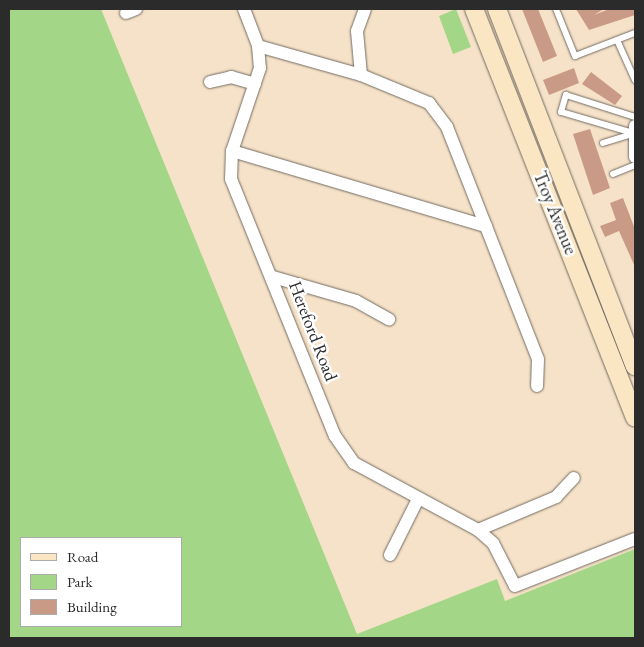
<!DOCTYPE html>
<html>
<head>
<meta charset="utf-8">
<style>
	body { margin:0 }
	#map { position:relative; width:644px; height:647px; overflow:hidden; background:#f6e2c8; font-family:"EB Garamond",serif }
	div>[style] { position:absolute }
	.green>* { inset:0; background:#a3d787 }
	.building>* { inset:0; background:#c99b86 }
	.roads { filter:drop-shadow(0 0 1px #726b62) drop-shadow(0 0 1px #726b62) }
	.service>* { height:6px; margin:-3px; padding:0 3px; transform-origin:3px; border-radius:3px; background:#fff }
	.minor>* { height:12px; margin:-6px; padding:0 6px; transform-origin:6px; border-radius:6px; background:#fff }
	.secondary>* { height:18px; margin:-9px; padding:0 9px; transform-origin:9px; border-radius:9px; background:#fbe6c4 }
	span { translate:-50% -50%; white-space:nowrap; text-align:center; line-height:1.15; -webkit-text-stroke:5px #fff; paint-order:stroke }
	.street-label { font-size:18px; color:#2b2b2b }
	.frame { position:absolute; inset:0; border:10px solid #2b2b2b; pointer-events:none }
	.legend { position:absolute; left:20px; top:537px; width:162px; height:90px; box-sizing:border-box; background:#fff; border:1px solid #aaa; margin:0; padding:6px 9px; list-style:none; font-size:15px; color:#2b2b2b }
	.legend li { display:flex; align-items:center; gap:10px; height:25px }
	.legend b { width:25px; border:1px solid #aaa }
</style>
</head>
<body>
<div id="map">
	<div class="green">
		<i style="clip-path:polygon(evenodd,9px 9px,101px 9px,357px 634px,497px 579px,505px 601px,635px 549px,635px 638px,9px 638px,9px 9px,21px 538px,181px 538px,181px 626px,21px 626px,21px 538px)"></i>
		<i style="clip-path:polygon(456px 9px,471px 47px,453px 54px,439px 16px)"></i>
	</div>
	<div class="building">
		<i style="clip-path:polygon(522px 9px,538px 9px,557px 56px,543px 62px)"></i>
		<i style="clip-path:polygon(576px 9px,604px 9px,594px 15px,609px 9px,635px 9px,635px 15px,589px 30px)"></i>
		<i style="clip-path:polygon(574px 68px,579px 83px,549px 95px,543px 80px)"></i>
		<i style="clip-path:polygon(591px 72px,622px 96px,615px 105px,582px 84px)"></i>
		<i style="clip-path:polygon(590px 129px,610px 188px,593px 195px,573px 134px)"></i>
		<i style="clip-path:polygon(623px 198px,635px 229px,635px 267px,619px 231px,605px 237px,600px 226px,616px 220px,610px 203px)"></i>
	</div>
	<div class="roads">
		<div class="service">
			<i style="left:556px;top:9px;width:51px;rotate:68deg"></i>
			<i style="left:575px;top:56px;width:64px;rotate:-21deg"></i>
			<i style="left:617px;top:40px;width:44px;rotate:65.8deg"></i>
			<i style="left:633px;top:133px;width:75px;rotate:-163.7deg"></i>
			<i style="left:561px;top:112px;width:18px;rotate:-74deg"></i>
			<i style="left:566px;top:95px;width:72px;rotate:17.7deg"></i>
			<i style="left:603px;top:143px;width:30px;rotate:-17deg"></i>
			<i style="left:613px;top:174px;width:24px;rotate:-22deg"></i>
		</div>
		<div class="minor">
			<i style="left:244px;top:9px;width:40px;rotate:69deg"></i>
			<i style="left:258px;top:46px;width:22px;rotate:85deg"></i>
			<i style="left:260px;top:68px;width:88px;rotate:108.6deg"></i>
			<i style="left:232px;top:151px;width:28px;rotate:92deg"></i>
			<i style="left:231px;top:179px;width:277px;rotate:68deg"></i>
			<i style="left:335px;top:436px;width:33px;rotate:55deg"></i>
			<i style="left:354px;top:463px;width:141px;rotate:28.4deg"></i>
			<i style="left:478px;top:530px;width:20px;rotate:41deg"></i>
			<i style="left:493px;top:543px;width:48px;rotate:62.9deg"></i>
			<i style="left:515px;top:586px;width:129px;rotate:-21.4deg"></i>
			<i style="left:126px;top:13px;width:11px;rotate:-22deg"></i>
			<i style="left:258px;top:46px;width:107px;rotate:15.7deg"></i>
			<i style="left:361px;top:75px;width:74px;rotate:22.4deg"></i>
			<i style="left:429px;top:103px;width:30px;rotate:53deg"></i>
			<i style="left:447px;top:127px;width:249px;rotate:68.6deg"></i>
			<i style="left:538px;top:359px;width:27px;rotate:92deg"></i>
			<i style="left:361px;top:75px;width:44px;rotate:-95.2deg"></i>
			<i style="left:357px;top:31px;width:23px;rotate:-70deg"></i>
			<i style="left:210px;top:82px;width:22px;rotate:-13deg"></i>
			<i style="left:231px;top:77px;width:25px;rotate:16deg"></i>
			<i style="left:635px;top:126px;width:31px;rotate:90deg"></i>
			<i style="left:232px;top:151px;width:265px;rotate:16.5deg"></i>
			<i style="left:273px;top:277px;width:86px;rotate:16.1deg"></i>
			<i style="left:356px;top:301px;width:38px;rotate:29deg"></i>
			<i style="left:478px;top:530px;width:85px;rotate:-22.9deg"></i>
			<i style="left:556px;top:497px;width:26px;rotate:-47deg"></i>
			<i style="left:390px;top:555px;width:63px;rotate:-63.4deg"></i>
		</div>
		<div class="secondary">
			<i style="left:474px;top:9px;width:439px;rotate:68.5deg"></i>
			<i style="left:497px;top:9px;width:383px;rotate:68.9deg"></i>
		</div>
	</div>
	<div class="street-label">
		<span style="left:555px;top:213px;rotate:68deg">Troy Avenue</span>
		<span style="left:313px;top:331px;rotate:69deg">Hereford Road</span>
	</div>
	<div class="frame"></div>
	<ul class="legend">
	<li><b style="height:6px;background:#fbe6c4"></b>Road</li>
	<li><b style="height:14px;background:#a3d787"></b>Park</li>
	<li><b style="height:14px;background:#c99b86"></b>Building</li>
	</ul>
</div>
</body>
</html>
